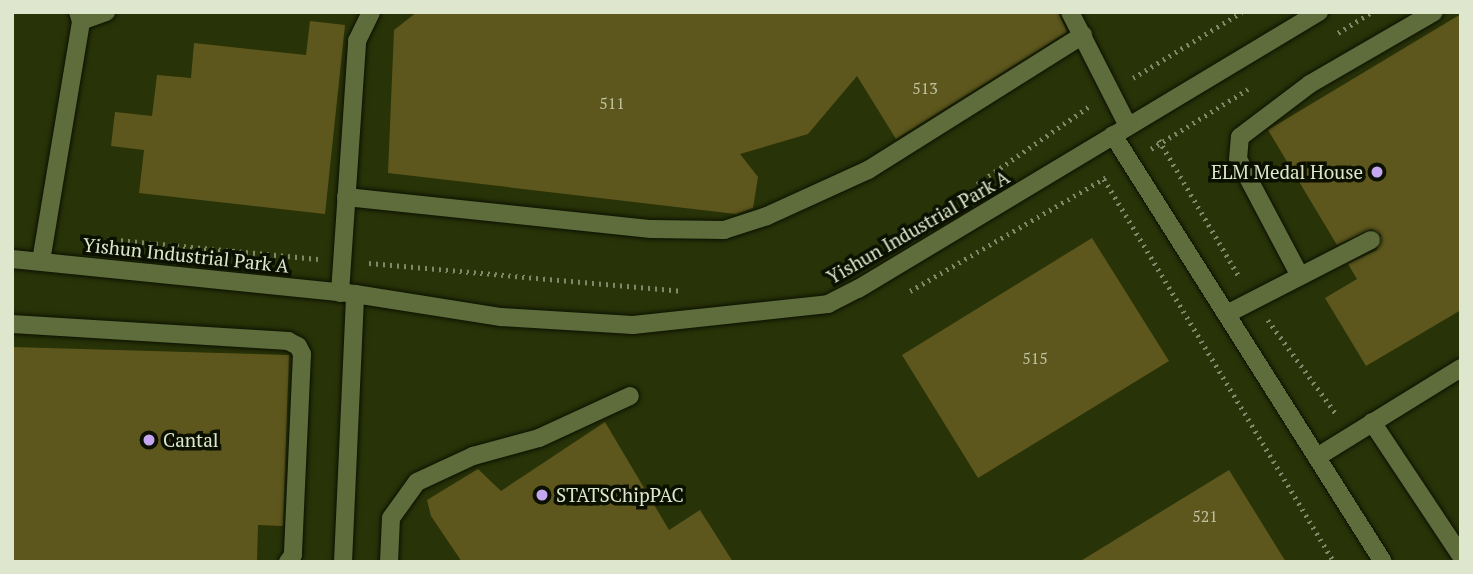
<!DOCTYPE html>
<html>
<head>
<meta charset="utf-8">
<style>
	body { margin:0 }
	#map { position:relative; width:1473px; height:574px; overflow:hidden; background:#202905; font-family:"PT Serif",serif }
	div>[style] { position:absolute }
	.built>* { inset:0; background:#293308 }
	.building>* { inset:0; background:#5e571d }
	.path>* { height:4.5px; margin-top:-2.25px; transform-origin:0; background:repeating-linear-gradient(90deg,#7f8869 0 2px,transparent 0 7px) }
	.roads { filter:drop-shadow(0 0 2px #0b1100) drop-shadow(0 0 2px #0b1100) }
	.minor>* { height:18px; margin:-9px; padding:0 9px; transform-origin:9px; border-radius:9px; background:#5f6d3d }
	.dots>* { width:19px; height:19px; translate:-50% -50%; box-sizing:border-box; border:4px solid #0b1001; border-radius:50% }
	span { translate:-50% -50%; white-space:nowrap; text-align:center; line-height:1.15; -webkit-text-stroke:7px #0b1001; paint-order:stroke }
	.number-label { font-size:16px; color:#bec3a1 }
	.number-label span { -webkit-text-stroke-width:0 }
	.poi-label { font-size:19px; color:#dee7cd }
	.right { translate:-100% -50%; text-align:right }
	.left { translate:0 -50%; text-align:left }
	.street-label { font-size:19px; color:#dee7cd }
	.frame { position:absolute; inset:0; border:14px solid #dee7cd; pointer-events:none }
</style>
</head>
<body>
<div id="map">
	<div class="built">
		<i style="clip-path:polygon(12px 12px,1461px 12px,1461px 562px,12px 562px)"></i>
	</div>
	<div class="building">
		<i style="clip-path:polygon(417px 12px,1058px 12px,1067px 32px,896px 139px,857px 76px,808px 134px,740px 154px,758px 177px,753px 208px,736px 214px,388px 173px,394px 30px)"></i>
		<i style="clip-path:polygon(1461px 14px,1461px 310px,1366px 366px,1325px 298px,1357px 279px,1348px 264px,1377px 250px,1381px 235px,1371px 229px,1337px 245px,1268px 130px)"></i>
		<i style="clip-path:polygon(310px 21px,345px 25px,325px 214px,139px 193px,144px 150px,111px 146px,115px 112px,152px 116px,157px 75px,191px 78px,194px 43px,306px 55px)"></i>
		<i style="clip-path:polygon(1092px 238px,1169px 361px,978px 478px,902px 355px)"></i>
		<i style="clip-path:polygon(12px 347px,289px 355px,283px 526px,258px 525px,257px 562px,12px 562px)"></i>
		<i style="clip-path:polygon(605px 422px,669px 530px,700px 510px,733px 562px,462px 562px,431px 516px,427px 500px,478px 469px,501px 491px)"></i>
		<i style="clip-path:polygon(1229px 470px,1286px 562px,1079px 562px)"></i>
	</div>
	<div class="path">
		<i style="left:1338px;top:33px;width:39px;rotate:-32deg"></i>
		<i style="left:1133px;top:78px;width:127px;rotate:-31.2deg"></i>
		<i style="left:1159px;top:140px;width:160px;rotate:59.6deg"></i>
		<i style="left:1151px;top:149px;width:114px;rotate:-31.7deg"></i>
		<i style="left:1104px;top:179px;width:447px;rotate:59deg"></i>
		<i style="left:977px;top:184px;width:139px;rotate:-34.7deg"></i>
		<i style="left:86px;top:237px;width:233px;rotate:5.4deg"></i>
		<i style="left:369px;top:263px;width:313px;rotate:5.1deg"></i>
		<i style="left:910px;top:291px;width:229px;rotate:-30.1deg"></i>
		<i style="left:1268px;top:320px;width:117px;rotate:54deg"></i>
	</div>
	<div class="roads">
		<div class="minor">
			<i style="left:1070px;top:12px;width:128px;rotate:63deg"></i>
			<i style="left:81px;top:21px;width:27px;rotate:-20deg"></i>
			<i style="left:1113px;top:135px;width:505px;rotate:57.69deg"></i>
			<i style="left:346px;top:197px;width:307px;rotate:6deg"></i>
			<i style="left:651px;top:229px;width:73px;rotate:0.8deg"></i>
			<i style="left:724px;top:230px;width:45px;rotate:-18deg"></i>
			<i style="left:767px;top:216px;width:111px;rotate:-24.5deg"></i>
			<i style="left:868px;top:170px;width:254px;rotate:-32.1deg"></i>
			<i style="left:12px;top:259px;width:345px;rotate:5.8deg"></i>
			<i style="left:355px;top:294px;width:148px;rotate:9deg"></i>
			<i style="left:501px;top:317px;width:132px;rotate:3.5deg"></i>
			<i style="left:633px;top:325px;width:196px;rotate:-6.1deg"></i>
			<i style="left:828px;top:304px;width:34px;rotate:-27deg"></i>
			<i style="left:858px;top:289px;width:538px;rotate:-31deg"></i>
			<i style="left:41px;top:261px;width:243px;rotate:-80.5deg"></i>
			<i style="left:81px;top:21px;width:9px;rotate:-108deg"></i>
			<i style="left:1300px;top:276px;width:132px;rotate:-117.9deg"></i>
			<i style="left:1238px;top:159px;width:22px;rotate:-85deg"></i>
			<i style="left:1240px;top:137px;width:88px;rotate:-37.1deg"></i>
			<i style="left:1310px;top:84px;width:143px;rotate:-30.1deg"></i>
			<i style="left:340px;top:293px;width:253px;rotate:-86.1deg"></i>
			<i style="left:357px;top:41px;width:32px;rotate:-64deg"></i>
			<i style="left:1227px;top:314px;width:162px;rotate:-27.2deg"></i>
			<i style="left:12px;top:324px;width:277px;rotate:3.5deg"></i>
			<i style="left:288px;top:341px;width:11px;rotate:27deg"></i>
			<i style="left:298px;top:346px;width:9px;rotate:63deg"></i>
			<i style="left:302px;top:354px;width:201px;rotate:92.6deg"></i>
			<i style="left:293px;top:555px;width:9px;rotate:126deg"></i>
			<i style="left:1372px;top:422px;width:161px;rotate:56.4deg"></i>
			<i style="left:1317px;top:457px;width:169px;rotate:-31.7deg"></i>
			<i style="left:343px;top:562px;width:268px;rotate:-87.4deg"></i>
			<i style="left:389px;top:562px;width:44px;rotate:-87.4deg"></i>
			<i style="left:391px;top:518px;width:44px;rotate:-54.2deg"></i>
			<i style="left:417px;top:482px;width:62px;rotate:-24.9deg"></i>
			<i style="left:473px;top:456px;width:68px;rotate:-15.3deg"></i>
			<i style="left:539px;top:438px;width:100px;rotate:-24.8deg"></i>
		</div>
	</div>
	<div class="dots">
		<i style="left:1377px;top:172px;background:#c5a7f1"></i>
		<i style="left:149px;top:440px;background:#c5a7f1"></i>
		<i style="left:542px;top:495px;background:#c5a7f1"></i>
	</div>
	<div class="number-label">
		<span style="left:925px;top:88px">513</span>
		<span style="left:612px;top:103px">511</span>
		<span style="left:1035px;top:358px">515</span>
		<span style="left:1205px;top:516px">521</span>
	</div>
	<div class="poi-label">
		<span class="right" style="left:1363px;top:172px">ELM Medal House</span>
		<span class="left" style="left:163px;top:440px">Cantal</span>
		<span class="left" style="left:556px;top:495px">STATSChipPAC</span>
	</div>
	<div class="street-label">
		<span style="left:918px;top:227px;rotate:-30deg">Yishun Industrial Park A</span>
		<span style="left:186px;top:255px;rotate:6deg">Yishun Industrial Park A</span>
	</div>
	<div class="frame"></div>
</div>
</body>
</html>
